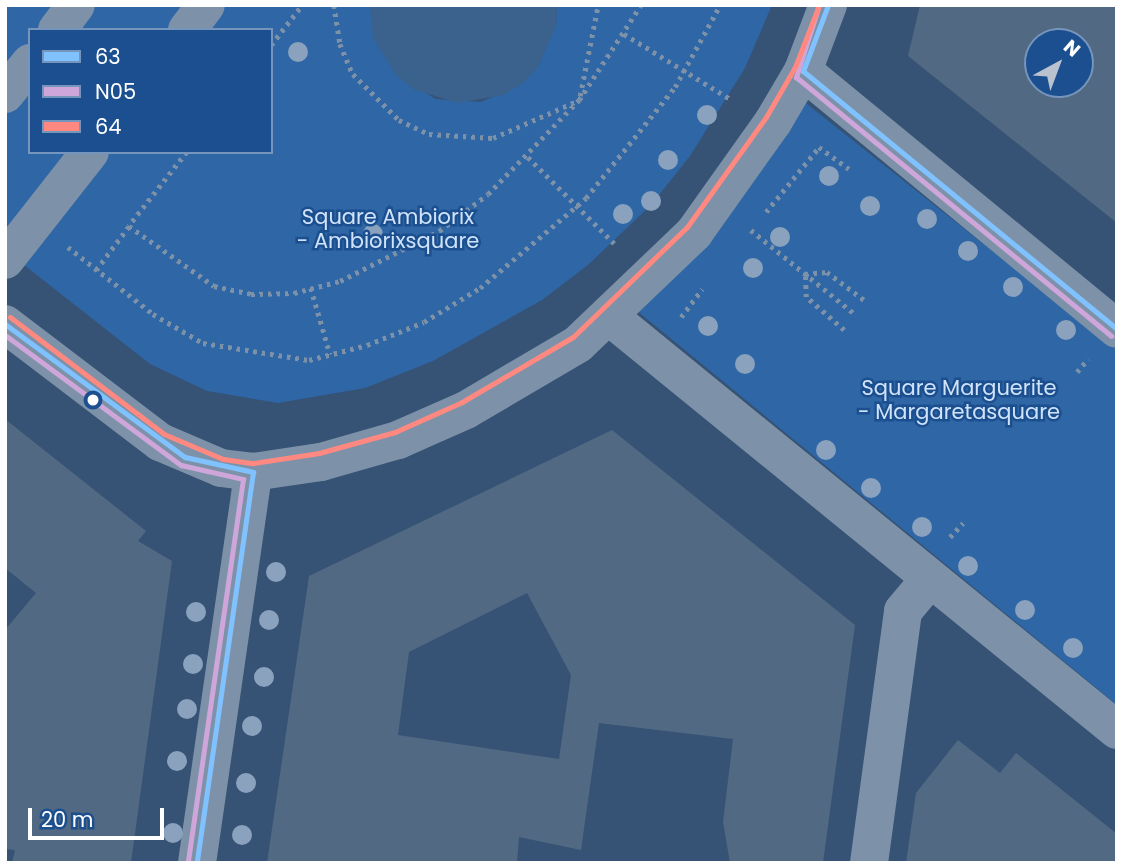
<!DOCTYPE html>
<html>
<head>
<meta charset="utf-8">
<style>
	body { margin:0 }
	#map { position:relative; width:1122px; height:868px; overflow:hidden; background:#365274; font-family:Poppins,sans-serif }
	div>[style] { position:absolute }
	.green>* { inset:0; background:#2f66a5 }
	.water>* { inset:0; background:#3b618d }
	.building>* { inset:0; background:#526984 }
	.path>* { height:4.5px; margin-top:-2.25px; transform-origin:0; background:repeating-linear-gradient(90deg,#7d92a8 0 3.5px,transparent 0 8.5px) }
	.street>* { height:38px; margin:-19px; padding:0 19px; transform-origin:19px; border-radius:19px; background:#7d92a8 }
	.bus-1>* { height:5px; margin:-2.5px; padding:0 2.5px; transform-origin:2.5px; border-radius:2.5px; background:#80c2ff }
	.bus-2>* { height:5px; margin:-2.5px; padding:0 2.5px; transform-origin:2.5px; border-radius:2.5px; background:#cfa6d9 }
	.bus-3>* { height:5px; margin:-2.5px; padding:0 2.5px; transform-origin:2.5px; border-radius:2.5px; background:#ff8980 }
	.trees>* { width:20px; height:20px; margin:-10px; border-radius:50%; background:#8aa2be }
	.dots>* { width:19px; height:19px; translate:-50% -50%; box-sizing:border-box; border:4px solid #1b4f8f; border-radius:50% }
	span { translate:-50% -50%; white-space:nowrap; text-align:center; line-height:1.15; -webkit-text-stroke:5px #1b4f8f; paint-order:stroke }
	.park-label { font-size:21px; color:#cfe3fa }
	.frame { position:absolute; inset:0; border:7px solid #fff; pointer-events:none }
	.legend { position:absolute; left:28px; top:28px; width:245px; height:126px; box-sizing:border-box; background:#1b4f8f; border:2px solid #7695bc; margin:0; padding:9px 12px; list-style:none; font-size:21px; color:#fff }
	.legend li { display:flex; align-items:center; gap:14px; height:35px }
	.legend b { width:35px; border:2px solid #7695bc }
	.north { position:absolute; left:1024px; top:28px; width:70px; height:70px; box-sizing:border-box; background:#1b4f8f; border:2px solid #7695bc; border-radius:50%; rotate:41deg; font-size:19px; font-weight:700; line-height:28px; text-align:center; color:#fff }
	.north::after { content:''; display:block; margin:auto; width:24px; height:32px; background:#b9c2ce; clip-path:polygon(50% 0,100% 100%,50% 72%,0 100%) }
	.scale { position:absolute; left:28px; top:808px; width:136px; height:32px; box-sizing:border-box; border:4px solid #fff; border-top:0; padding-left:9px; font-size:21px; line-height:24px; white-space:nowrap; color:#fff; -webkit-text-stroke:5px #1b4f8f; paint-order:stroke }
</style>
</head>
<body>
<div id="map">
	<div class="green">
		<i style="clip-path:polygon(evenodd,5px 5px,370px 5px,397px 76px,436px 99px,481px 102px,523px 83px,556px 26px,557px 5px,772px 5px,745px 68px,690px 156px,651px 205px,588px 265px,542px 300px,433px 361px,365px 388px,278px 403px,207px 391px,150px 364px,5px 250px,5px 5px,30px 30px,271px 30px,271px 152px,30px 152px,30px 30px)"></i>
		<i style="clip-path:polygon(802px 100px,1117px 350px,1117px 705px,636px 310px)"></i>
	</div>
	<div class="water">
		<i style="clip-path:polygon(370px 5px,557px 5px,556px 26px,538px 67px,523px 83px,503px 95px,458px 103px,415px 90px,397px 76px,373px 38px)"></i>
	</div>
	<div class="building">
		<i style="clip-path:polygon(evenodd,920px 5px,1117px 5px,1117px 223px,908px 56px,920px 5px,1038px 42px,1080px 42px,1080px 84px,1038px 84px,1038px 42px)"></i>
		<i style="clip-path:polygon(5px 419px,146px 531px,138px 541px,172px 561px,131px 863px,12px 863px,15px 850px,5px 849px,5px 630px,36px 593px,5px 568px)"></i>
		<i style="clip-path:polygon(evenodd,612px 430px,855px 625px,823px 863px,730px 863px,723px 822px,733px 739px,599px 723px,581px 850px,519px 837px,517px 863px,267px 863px,309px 576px,612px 430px,527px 593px,571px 675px,559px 759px,398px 735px,409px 652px,527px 593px)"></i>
		<i style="clip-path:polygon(958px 740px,1000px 773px,1016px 753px,1117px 834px,1117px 863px,906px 863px,916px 793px)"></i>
	</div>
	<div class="path">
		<i style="left:334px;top:5px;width:39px;rotate:81deg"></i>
		<i style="left:340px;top:44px;width:33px;rotate:67deg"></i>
		<i style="left:353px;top:74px;width:65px;rotate:45deg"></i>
		<i style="left:399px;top:120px;width:33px;rotate:25deg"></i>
		<i style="left:429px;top:134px;width:64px;rotate:3.6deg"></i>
		<i style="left:493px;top:138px;width:90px;rotate:-23.7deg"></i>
		<i style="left:624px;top:34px;width:123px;rotate:31.4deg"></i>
		<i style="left:271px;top:45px;width:51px;rotate:-52.2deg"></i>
		<i style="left:580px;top:96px;width:93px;rotate:-78.8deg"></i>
		<i style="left:187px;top:152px;width:94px;rotate:128.1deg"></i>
		<i style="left:129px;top:226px;width:104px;rotate:35.2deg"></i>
		<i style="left:214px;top:286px;width:38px;rotate:12deg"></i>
		<i style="left:251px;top:294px;width:43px;rotate:-1.3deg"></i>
		<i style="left:294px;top:293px;width:48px;rotate:-14.6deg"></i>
		<i style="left:340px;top:281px;width:111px;rotate:-26.8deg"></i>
		<i style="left:439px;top:231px;width:61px;rotate:-37.1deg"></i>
		<i style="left:488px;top:194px;width:131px;rotate:-45.9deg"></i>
		<i style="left:579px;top:100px;width:113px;rotate:-56.9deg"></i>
		<i style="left:528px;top:157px;width:122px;rotate:45deg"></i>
		<i style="left:766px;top:212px;width:84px;rotate:-50.8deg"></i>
		<i style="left:819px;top:147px;width:37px;rotate:36deg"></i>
		<i style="left:751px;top:230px;width:135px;rotate:39deg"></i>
		<i style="left:68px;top:247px;width:108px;rotate:38.2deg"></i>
		<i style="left:153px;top:314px;width:58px;rotate:30.1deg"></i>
		<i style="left:203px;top:343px;width:107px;rotate:9.1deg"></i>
		<i style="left:309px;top:360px;width:60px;rotate:-14.5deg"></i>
		<i style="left:367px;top:345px;width:61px;rotate:-22deg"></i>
		<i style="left:424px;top:322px;width:66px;rotate:-31.3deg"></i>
		<i style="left:480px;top:288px;width:139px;rotate:-40.3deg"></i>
		<i style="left:586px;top:198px;width:142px;rotate:-51.3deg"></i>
		<i style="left:675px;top:87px;width:94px;rotate:-61.2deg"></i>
		<i style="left:96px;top:270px;width:55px;rotate:-53.1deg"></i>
		<i style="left:311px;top:288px;width:69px;rotate:73.9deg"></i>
		<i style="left:681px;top:317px;width:35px;rotate:-53deg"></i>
		<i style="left:844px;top:330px;width:50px;rotate:-139deg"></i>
		<i style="left:806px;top:297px;width:23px;rotate:-92deg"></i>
		<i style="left:805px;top:274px;width:22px;rotate:-5deg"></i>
		<i style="left:827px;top:272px;width:50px;rotate:36.9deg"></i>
		<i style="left:1077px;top:372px;width:17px;rotate:-50deg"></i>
		<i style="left:950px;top:537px;width:19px;rotate:-47deg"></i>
	</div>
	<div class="street">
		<i style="left:57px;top:30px;width:31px;rotate:-53deg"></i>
		<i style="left:187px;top:30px;width:31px;rotate:-53deg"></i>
		<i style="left:803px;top:71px;width:406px;rotate:39.4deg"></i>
		<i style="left:5px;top:94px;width:40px;rotate:-51deg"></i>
		<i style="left:5px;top:260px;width:137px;rotate:-51.8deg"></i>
		<i style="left:610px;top:317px;width:654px;rotate:39.17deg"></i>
		<i style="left:5px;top:324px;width:195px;rotate:37.3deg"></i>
		<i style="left:160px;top:442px;width:66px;rotate:23.1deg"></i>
		<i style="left:221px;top:468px;width:32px;rotate:7deg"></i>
		<i style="left:253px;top:472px;width:69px;rotate:-8.4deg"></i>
		<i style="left:321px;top:462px;width:80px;rotate:-15.9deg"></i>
		<i style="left:398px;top:440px;width:74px;rotate:-23.8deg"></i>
		<i style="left:466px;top:410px;width:130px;rotate:-30.5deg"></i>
		<i style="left:578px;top:344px;width:161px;rotate:-43.7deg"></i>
		<i style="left:694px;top:233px;width:136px;rotate:-54.6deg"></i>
		<i style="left:773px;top:122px;width:59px;rotate:-59.5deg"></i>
		<i style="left:803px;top:71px;width:71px;rotate:-69.3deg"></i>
		<i style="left:197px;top:863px;width:395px;rotate:-81.8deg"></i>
		<i style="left:869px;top:863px;width:254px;rotate:-82.3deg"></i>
		<i style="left:903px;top:611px;width:40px;rotate:-50deg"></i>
	</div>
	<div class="bus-1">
		<i style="left:828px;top:5px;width:71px;rotate:110.7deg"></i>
		<i style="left:803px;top:71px;width:406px;rotate:39.4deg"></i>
		<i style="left:5px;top:324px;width:224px;rotate:36.5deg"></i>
		<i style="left:185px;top:457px;width:70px;rotate:12.4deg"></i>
		<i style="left:253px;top:472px;width:395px;rotate:98.2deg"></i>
	</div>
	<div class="bus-2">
		<i style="left:819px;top:5px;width:76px;rotate:107.7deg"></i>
		<i style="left:796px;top:77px;width:408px;rotate:39.4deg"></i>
		<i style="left:5px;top:335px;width:219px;rotate:36.5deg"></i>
		<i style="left:181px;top:465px;width:64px;rotate:12.7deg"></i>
		<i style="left:243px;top:479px;width:387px;rotate:98.2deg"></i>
	</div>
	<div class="bus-3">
		<i style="left:10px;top:317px;width:193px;rotate:37.2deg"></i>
		<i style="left:164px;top:434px;width:64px;rotate:23deg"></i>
		<i style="left:223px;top:459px;width:30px;rotate:8deg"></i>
		<i style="left:253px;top:463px;width:67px;rotate:-8.6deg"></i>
		<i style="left:319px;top:453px;width:79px;rotate:-15.4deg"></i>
		<i style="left:395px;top:432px;width:73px;rotate:-24.1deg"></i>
		<i style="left:462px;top:402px;width:129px;rotate:-30.4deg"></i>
		<i style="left:573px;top:337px;width:158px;rotate:-44deg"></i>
		<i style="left:687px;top:227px;width:135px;rotate:-54.3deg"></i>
		<i style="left:766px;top:117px;width:58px;rotate:-59.9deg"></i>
		<i style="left:795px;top:67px;width:66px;rotate:-68.8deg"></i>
	</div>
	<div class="trees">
		<i style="left:298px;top:52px"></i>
		<i style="left:707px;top:115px"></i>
		<i style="left:668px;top:160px"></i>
		<i style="left:829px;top:176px"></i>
		<i style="left:651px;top:201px"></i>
		<i style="left:870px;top:206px"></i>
		<i style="left:623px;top:214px"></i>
		<i style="left:927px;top:219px"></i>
		<i style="left:373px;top:234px"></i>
		<i style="left:780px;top:237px"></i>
		<i style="left:968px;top:251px"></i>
		<i style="left:753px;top:268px"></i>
		<i style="left:1013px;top:287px"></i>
		<i style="left:708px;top:326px"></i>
		<i style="left:1066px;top:330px"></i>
		<i style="left:745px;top:364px"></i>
		<i style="left:826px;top:450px"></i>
		<i style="left:871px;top:488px"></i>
		<i style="left:922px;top:527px"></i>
		<i style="left:968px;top:566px"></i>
		<i style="left:276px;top:572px"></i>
		<i style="left:1025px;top:610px"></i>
		<i style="left:196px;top:612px"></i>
		<i style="left:269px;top:620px"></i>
		<i style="left:1073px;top:648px"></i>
		<i style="left:193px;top:664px"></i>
		<i style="left:264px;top:677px"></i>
		<i style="left:187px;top:709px"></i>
		<i style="left:252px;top:726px"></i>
		<i style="left:177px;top:761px"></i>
		<i style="left:246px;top:783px"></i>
		<i style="left:173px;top:833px"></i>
		<i style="left:242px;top:835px"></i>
	</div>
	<div class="dots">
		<i style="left:93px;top:400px;background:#fff"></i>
	</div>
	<div class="park-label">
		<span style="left:388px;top:229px">Square Ambiorix<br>- Ambiorixsquare</span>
		<span style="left:959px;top:400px">Square Marguerite<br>- Margaretasquare</span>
	</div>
	<div class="frame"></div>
	<ul class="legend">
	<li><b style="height:9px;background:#80c2ff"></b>63</li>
	<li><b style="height:9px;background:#cfa6d9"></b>N05</li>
	<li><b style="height:9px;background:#ff8980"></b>64</li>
	</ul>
	<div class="north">N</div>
	<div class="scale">20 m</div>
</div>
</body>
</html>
